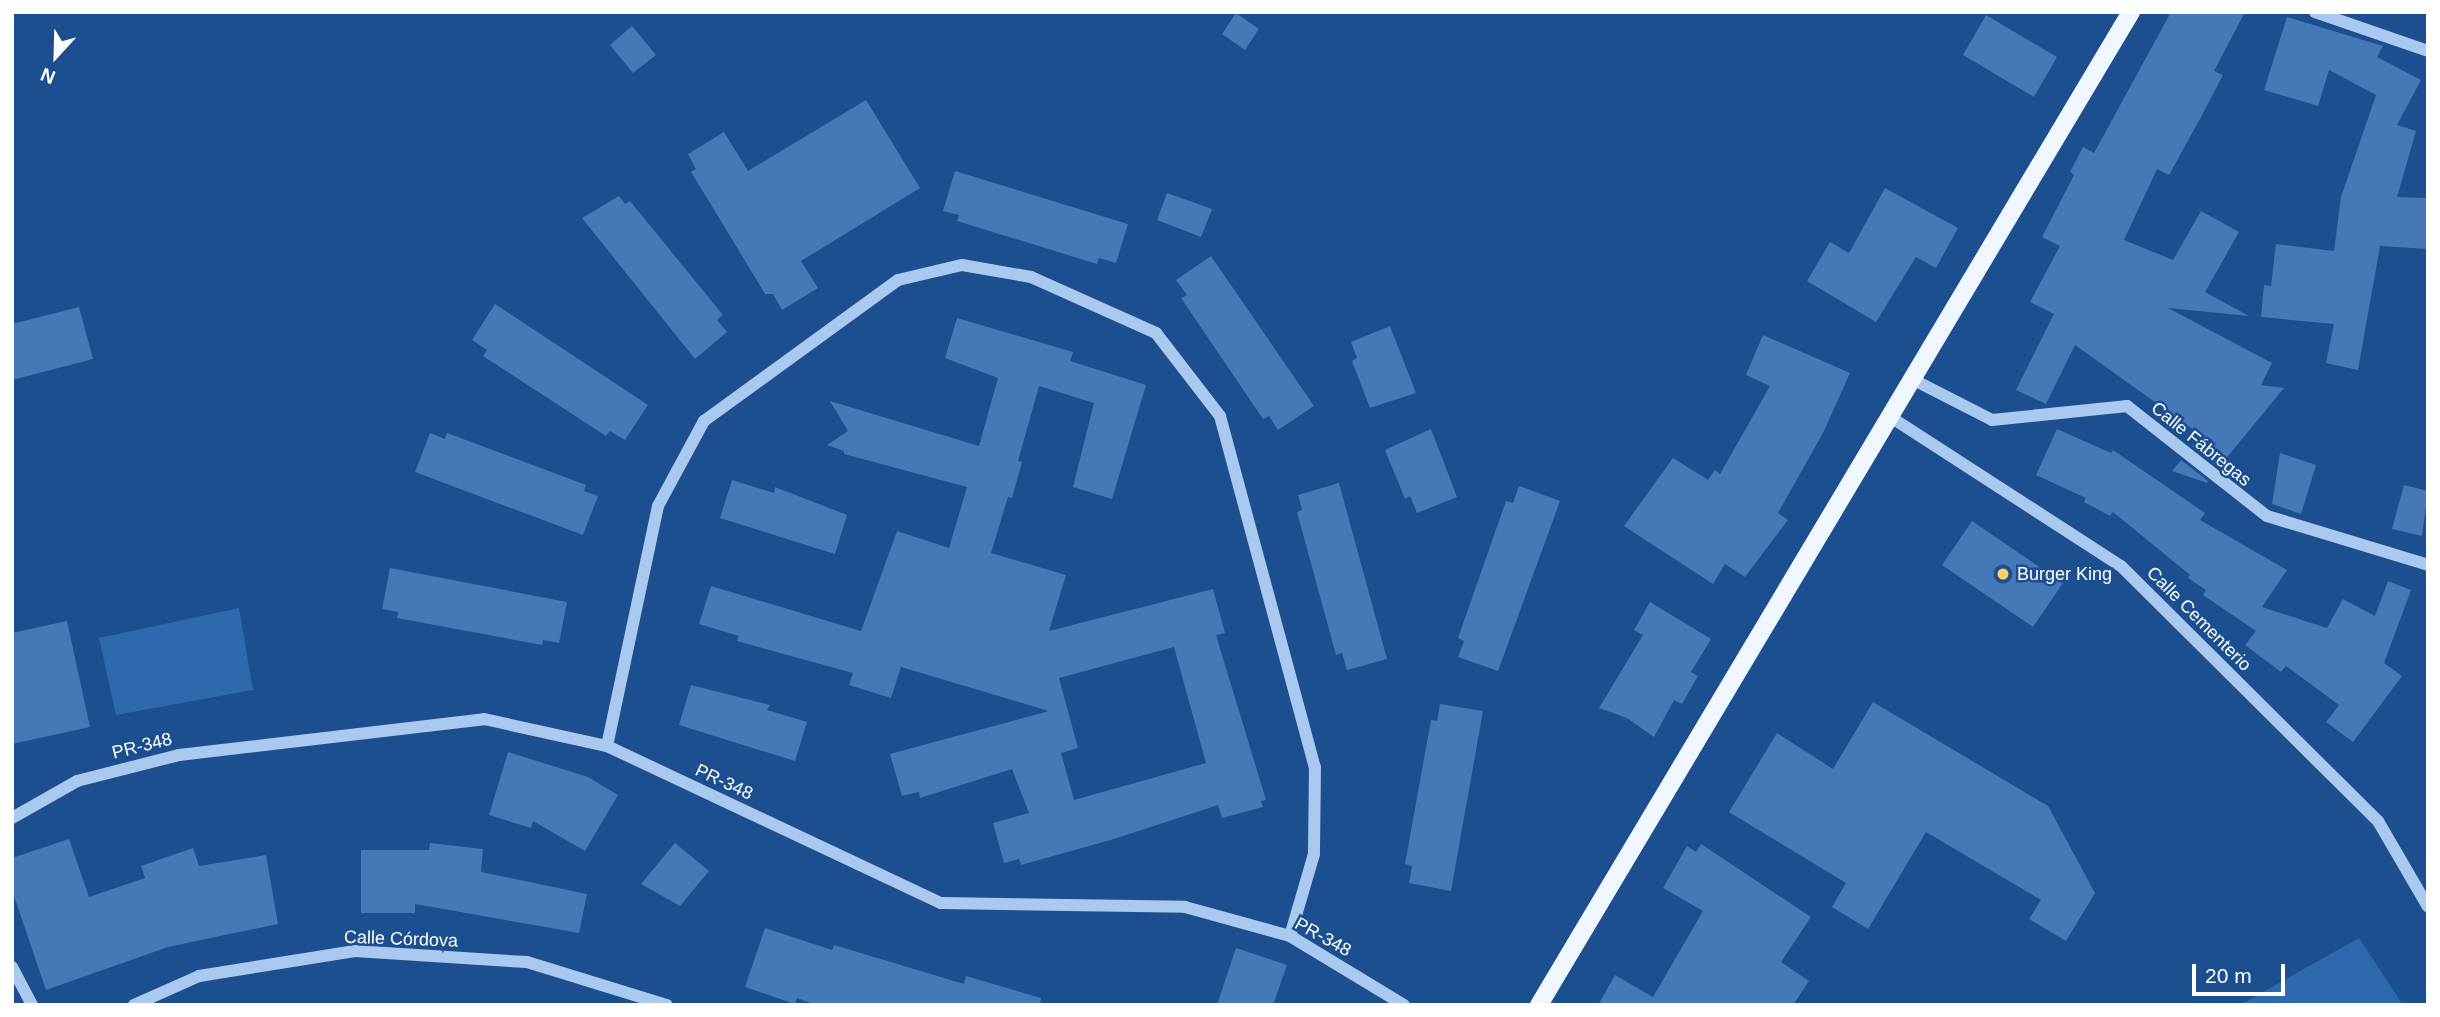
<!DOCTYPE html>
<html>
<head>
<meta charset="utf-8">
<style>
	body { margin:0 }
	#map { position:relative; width:2440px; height:1017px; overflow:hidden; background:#1b4f8f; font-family:Arial,sans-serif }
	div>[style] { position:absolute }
	.green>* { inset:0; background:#2e69ad }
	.building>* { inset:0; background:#4478b7 }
	.minor>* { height:12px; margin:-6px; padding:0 6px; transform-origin:6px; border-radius:6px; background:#a9c9ee }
	.major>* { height:18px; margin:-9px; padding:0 9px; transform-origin:9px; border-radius:9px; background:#f0f6ff }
	.dots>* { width:19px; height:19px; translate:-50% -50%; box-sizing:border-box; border:4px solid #1b4f8f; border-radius:50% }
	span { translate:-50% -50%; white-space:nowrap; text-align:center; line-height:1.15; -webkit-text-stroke:5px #1b4f8f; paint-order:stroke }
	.street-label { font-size:18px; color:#fff }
	.poi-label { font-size:18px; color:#fff }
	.left { translate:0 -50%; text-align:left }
	.frame { position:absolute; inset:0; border:14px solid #fff; pointer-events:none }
	.north { position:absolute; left:21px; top:21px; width:70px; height:70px; -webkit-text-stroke:5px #1b4f8f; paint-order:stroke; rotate:202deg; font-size:19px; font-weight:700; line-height:28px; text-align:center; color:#fff }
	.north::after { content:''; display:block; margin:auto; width:24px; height:32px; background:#fff; clip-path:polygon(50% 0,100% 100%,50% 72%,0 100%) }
	.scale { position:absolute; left:2192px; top:964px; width:93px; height:32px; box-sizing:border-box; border:4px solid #fff; border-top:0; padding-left:9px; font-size:21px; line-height:24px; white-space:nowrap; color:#fff; -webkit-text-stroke:5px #1b4f8f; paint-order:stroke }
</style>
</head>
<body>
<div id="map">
	<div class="green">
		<i style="clip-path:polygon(239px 608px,253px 690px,116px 715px,99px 638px)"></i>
		<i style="clip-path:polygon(2359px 938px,2403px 1005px,2240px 1005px)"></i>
	</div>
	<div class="building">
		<i style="clip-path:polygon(2171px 12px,2245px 12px,2214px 71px,2223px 75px,2201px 117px,2169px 175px,2157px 169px,2124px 240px,2173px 260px,2201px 211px,2239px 232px,2205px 292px,2249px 316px,2168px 308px,2272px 363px,2261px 385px,2284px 388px,2219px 467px,2192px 446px,2201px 435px,2075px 345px,2046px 404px,2016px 390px,2054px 314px,2030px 302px,2060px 246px,2042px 237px,2074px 175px,2070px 172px,2083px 147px,2094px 153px)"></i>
		<i style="clip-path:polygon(1236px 13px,1259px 29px,1245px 50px,1222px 34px)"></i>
		<i style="clip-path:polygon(1986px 15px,2057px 57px,2034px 97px,1963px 55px)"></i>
		<i style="clip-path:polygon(2287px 17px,2383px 46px,2377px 57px,2421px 80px,2397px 125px,2416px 131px,2397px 197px,2428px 198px,2428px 249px,2380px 246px,2358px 370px,2326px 363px,2334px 324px,2261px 317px,2264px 285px,2271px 286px,2276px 244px,2334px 251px,2341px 197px,2376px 95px,2329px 70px,2318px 106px,2264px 90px)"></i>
		<i style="clip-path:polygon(632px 26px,656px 55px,633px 73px,610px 45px)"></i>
		<i style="clip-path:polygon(866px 100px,920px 188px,801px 261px,818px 288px,782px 310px,773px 294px,765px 294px,718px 216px,691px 172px,696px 169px,688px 154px,724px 132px,748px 171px)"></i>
		<i style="clip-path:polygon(955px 171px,1128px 224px,1116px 263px,1099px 258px,1097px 264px,957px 221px,959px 215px,943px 211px)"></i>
		<i style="clip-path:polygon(1885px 188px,1958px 228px,1936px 268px,1916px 257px,1876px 322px,1807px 281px,1830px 242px,1849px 253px)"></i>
		<i style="clip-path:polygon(1167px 193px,1212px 209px,1201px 237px,1157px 220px)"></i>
		<i style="clip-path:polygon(619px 196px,625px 204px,630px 201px,723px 315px,717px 320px,727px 332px,695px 359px,582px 218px)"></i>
		<i style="clip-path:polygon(1211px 256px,1314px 406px,1278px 430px,1269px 416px,1263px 419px,1181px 298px,1187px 295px,1176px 280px)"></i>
		<i style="clip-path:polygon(495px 304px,648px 405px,625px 440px,610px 431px,606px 436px,483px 356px,487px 350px,472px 340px)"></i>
		<i style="clip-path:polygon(79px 307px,93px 359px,12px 380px,12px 324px)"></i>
		<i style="clip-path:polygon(evenodd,957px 318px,1073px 352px,1070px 361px,1146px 385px,1112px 499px,1073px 487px,1094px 403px,1039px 386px,1018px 461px,1022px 462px,1012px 498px,1008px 497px,991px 553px,1066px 575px,1049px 631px,1213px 589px,1225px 633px,1216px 635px,1266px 800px,1261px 801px,1263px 807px,1222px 818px,1218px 805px,1114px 839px,1021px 865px,1019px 859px,1004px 863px,993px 823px,1029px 813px,1012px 769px,920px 798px,919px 792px,902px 796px,890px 754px,1049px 711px,901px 667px,891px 698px,849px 685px,853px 673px,737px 641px,739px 636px,699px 624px,711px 586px,861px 631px,897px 531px,949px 548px,967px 487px,844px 454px,844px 451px,827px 445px,848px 431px,830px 401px,979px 446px,998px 378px,945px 358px,957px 318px,1174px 647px,1206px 763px,1074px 800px,1061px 753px,1078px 748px,1059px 678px,1174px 647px)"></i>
		<i style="clip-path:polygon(1390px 326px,1416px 393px,1370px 408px,1352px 361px,1357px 358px,1351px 342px)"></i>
		<i style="clip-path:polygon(1763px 335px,1850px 373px,1823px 433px,1778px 513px,1788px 520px,1745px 577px,1725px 564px,1713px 584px,1624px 526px,1673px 458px,1708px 480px,1715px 470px,1720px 474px,1770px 386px,1746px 375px)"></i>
		<i style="clip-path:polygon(1431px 429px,1457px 497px,1417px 513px,1410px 496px,1405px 499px,1385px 450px)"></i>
		<i style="clip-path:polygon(2057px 429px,2111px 453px,2113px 450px,2205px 513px,2200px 520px,2287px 570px,2262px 607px,2327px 628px,2343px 599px,2375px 616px,2388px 581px,2411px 590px,2384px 663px,2402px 676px,2353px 742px,2326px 722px,2339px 705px,2286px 666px,2281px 672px,2245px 645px,2256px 631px,2203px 595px,2206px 590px,2188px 578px,2190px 575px,2113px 512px,2110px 516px,2084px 502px,2086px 498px,2036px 475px)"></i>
		<i style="clip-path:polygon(430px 433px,445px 439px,447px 433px,586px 485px,584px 491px,598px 496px,583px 535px,415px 472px)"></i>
		<i style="clip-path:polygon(2280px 453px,2316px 465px,2301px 514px,2272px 504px)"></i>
		<i style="clip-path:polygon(2181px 460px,2208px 481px,2207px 483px,2172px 471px)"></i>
		<i style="clip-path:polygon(732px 480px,774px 493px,775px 487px,847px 515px,835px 554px,720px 518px)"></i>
		<i style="clip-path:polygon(1339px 483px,1387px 659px,1347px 670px,1342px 653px,1336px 655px,1297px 512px,1302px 510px,1298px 495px)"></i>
		<i style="clip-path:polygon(2404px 485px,2428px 491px,2422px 536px,2392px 529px)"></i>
		<i style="clip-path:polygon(1519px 486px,1560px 501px,1498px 671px,1458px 657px,1464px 641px,1458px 638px,1506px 501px,1513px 503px)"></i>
		<i style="clip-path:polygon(1972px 521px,2063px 583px,2033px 627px,1942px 565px)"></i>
		<i style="clip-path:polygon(390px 568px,567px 602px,559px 643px,543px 640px,542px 645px,397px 618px,398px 612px,382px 609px)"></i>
		<i style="clip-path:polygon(1650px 602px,1711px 639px,1691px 672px,1698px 676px,1682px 704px,1674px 700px,1654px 737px,1627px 718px,1599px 708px,1643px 635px,1634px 630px)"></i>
		<i style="clip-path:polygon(67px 621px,90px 727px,12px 744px,12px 633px)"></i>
		<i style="clip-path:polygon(691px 685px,770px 705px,767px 710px,807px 722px,795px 761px,679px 725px)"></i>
		<i style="clip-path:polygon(1873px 702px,2048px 806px,2095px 893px,2066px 941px,2029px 919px,2041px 900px,1926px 832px,1868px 929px,1832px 907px,1846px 883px,1729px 812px,1777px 733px,1833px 769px)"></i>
		<i style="clip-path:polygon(1440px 704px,1483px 711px,1451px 891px,1409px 883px,1412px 866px,1405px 864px,1431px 720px,1437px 721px)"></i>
		<i style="clip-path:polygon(508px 752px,588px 777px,618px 795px,585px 851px,533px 821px,531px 828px,489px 815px)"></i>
		<i style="clip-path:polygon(69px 839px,89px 897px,145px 878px,141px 866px,193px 848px,199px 866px,266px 855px,278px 924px,168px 947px,46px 990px,12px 890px,12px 858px)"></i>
		<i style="clip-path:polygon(430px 843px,483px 849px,481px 872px,587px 894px,579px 933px,415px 904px,415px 913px,361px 913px,361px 850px,429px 850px)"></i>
		<i style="clip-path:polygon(675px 843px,709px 871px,680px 906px,641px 884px)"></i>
		<i style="clip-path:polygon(1701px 844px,1811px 917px,1781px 962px,1809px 981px,1793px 1005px,1598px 1005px,1615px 975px,1653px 997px,1703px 911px,1663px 888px,1687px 846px,1696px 852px)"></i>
		<i style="clip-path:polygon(765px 928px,832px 950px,834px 945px,964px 984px,966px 976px,1041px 998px,1040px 1005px,816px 1005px,797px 998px,795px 1004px,745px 987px)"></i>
		<i style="clip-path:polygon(1236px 948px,1287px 965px,1273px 1005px,1217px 1005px)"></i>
	</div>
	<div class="minor">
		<i style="left:2315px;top:12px;width:120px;rotate:19deg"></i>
		<i style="left:1912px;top:379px;width:90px;rotate:27.1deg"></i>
		<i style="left:1992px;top:420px;width:136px;rotate:-5.9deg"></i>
		<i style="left:2127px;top:406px;width:178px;rotate:38.2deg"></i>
		<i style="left:2267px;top:516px;width:168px;rotate:16.9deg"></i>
		<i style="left:1889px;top:416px;width:276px;rotate:32.9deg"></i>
		<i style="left:2121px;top:566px;width:362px;rotate:44.8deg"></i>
		<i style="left:2378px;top:821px;width:99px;rotate:59.8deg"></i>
		<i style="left:607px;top:746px;width:245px;rotate:-78deg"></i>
		<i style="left:658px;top:506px;width:97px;rotate:-61.6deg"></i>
		<i style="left:704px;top:421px;width:240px;rotate:-36deg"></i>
		<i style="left:898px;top:280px;width:66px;rotate:-13.2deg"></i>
		<i style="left:962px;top:265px;width:70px;rotate:9.9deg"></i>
		<i style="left:1031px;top:277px;width:137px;rotate:24.1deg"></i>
		<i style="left:1156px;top:333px;width:105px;rotate:52.4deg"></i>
		<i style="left:1220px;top:416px;width:364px;rotate:74.9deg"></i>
		<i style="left:1315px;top:767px;width:87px;rotate:90.7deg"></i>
		<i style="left:1314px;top:854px;width:85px;rotate:106.3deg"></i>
		<i style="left:12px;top:818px;width:75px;rotate:-29.6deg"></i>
		<i style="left:77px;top:781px;width:105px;rotate:-14.3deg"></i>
		<i style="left:179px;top:755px;width:307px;rotate:-6.7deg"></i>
		<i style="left:484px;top:719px;width:126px;rotate:12.4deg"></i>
		<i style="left:607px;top:746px;width:369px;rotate:25.2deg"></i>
		<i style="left:941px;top:903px;width:244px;rotate:0.9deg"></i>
		<i style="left:1185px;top:907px;width:109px;rotate:15.4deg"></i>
		<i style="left:1290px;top:936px;width:133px;rotate:31.2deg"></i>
		<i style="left:12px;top:967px;width:43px;rotate:62.2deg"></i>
		<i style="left:134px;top:1005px;width:71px;rotate:-24deg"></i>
		<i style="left:199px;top:976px;width:158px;rotate:-9.1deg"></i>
		<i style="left:355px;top:951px;width:172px;rotate:3.7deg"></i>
		<i style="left:527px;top:962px;width:146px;rotate:17.1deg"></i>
	</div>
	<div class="major">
		<i style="left:1539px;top:1005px;width:1156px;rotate:-59.2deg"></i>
	</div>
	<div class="dots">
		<i style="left:2003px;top:574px;background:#ffd166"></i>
	</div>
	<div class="street-label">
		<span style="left:2201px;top:444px;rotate:39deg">Calle Fábregas</span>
		<span style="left:2199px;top:619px;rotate:45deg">Calle Cementerio</span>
		<span style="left:142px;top:746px;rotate:-14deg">PR-348</span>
		<span style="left:724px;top:782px;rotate:25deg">PR-348</span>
		<span style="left:1323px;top:937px;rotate:29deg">PR-348</span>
		<span style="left:401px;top:939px;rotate:2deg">Calle Córdova</span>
	</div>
	<div class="poi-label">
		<span class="left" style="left:2017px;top:574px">Burger King</span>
	</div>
	<div class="frame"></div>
	<div class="north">N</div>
	<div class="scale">20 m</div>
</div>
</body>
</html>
